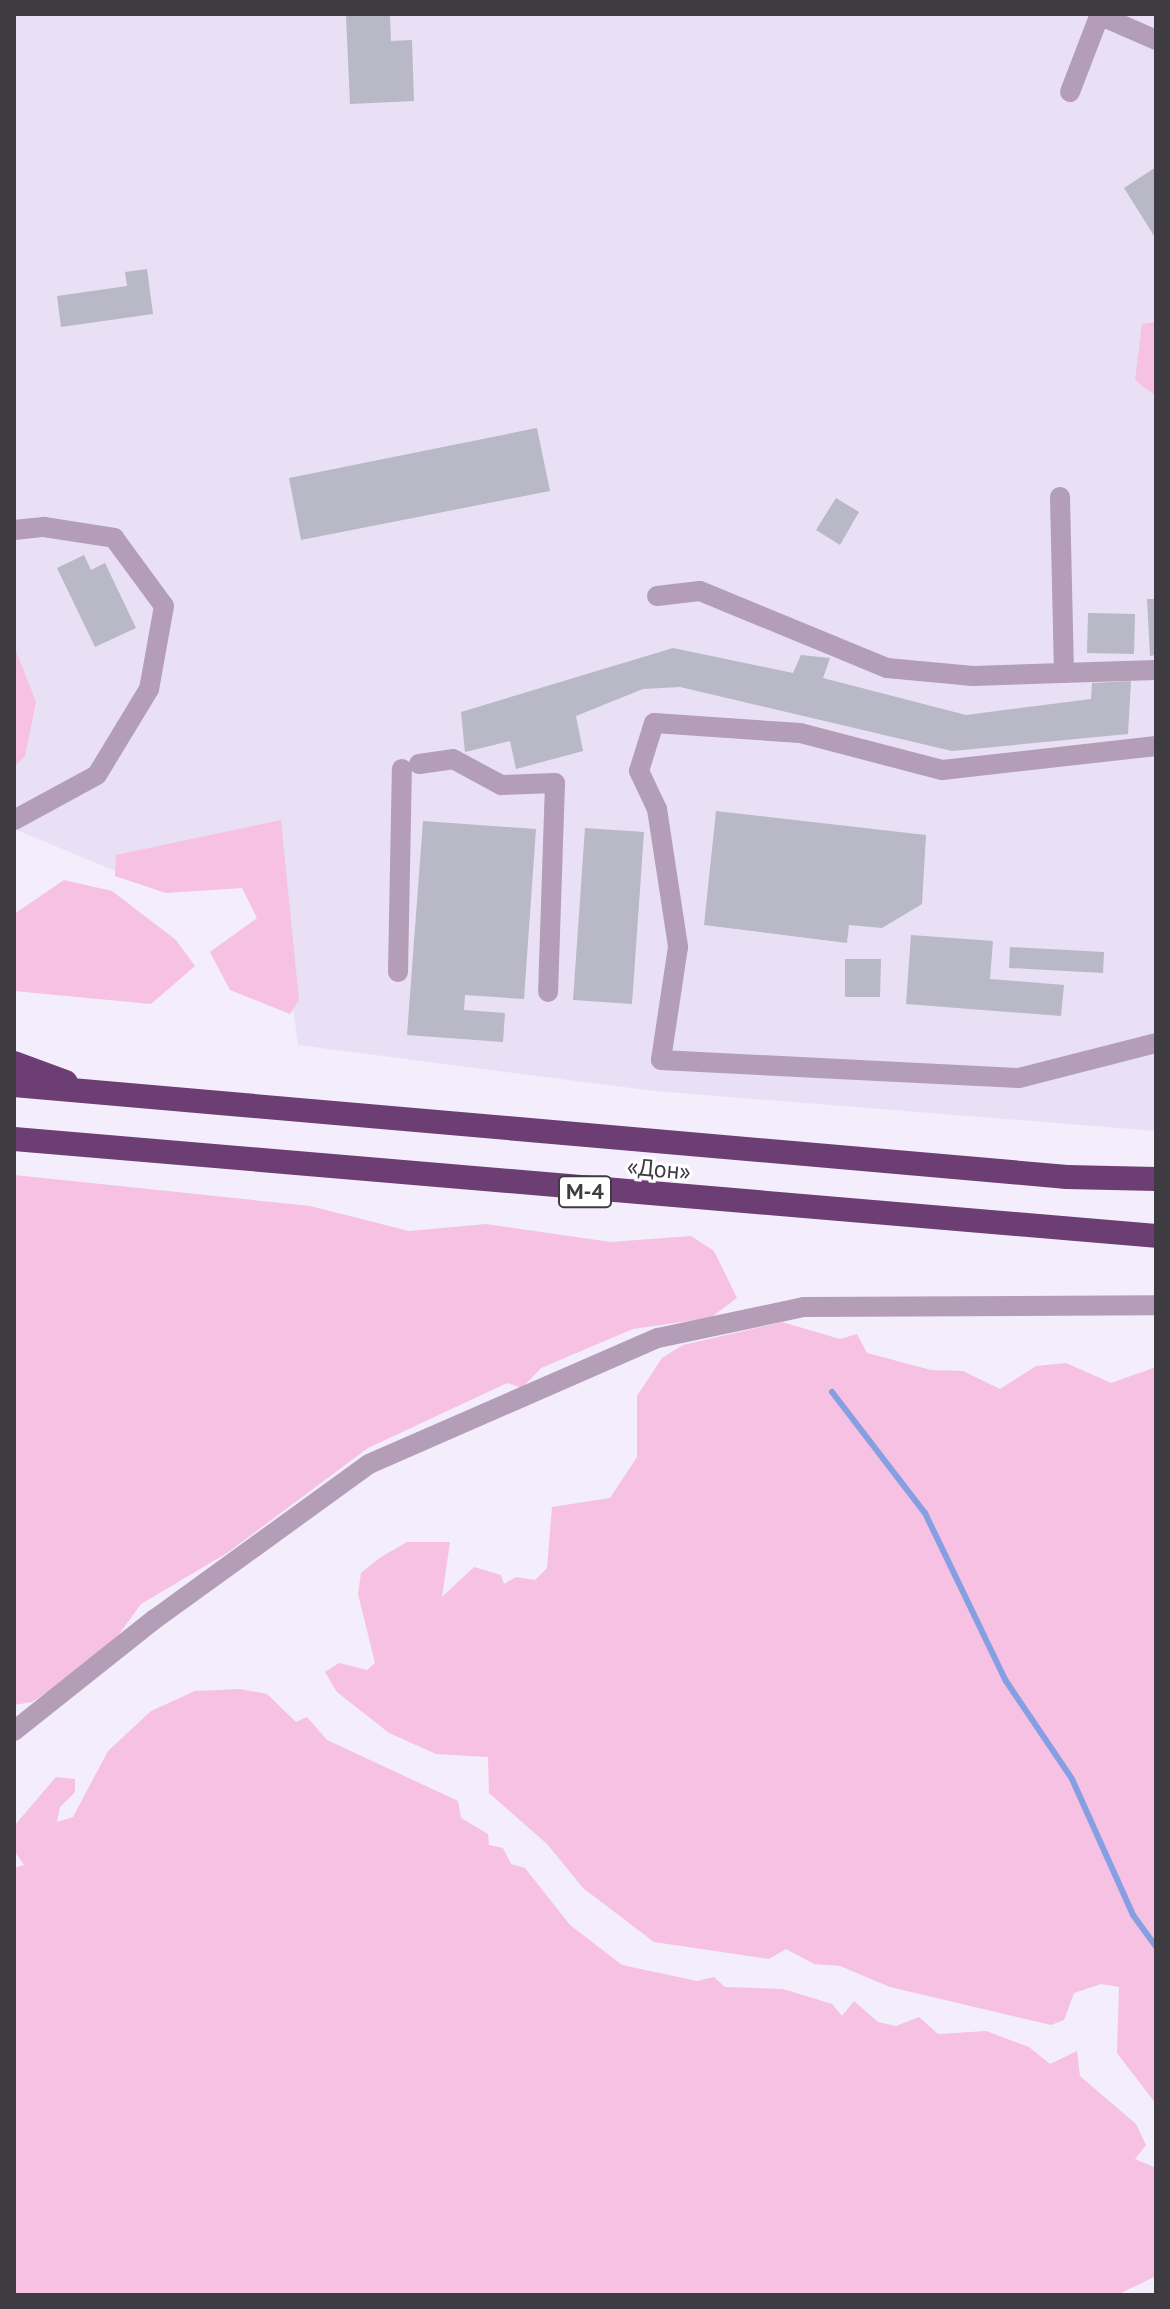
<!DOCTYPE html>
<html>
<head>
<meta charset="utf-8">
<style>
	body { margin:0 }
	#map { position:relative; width:1170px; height:2309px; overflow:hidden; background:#f3edfc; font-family:"PT Sans",sans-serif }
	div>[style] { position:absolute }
	.built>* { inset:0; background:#e9e0f5 }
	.green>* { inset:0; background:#f6c1e2 }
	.stream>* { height:6px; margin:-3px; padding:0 3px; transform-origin:3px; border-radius:3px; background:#869fe3 }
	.building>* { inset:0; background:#b8b8c7 }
	.minor>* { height:20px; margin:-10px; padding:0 10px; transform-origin:10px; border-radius:10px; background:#b49db7 }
	.highway>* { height:24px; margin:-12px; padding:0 12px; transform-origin:12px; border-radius:12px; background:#6d3e74 }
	span { translate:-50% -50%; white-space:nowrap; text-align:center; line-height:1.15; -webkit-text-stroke:6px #fff; paint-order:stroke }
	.shield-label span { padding:2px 6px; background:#fff; border:2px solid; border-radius:6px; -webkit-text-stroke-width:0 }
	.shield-label { font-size:22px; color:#3e3b41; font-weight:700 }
	.street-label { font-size:24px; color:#3e3b41 }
	.frame { position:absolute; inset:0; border:16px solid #3e3b41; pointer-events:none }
</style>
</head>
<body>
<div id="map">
	<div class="built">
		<i style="clip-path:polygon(14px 14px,1156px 14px,1156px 1131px,654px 1091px,298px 1045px,272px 849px,130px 877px,14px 829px)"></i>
	</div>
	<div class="green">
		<i style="clip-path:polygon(1156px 322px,1156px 396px,1135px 380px,1142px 324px)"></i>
		<i style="clip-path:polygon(14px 646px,36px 702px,25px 756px,14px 767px)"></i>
		<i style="clip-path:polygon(281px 820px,299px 1000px,290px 1014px,230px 990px,210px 952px,257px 918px,242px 888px,166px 893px,115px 876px,116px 855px)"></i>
		<i style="clip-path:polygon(64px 880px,112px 891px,176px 940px,195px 966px,151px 1004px,14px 991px,14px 914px)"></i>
		<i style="clip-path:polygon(14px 1175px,310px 1206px,409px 1231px,486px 1224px,611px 1242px,691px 1236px,714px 1251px,737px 1298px,710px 1318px,633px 1329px,541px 1368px,522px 1388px,507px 1383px,368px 1448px,227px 1553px,141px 1604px,103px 1656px,32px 1702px,14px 1705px)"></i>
		<i style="clip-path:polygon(782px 1322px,840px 1339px,857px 1334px,867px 1353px,931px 1370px,963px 1371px,1000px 1389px,1036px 1366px,1066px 1363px,1111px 1383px,1156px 1367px,1156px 2104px,1117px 2053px,1119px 1987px,1101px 1984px,1074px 1993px,1064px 2020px,1051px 2025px,890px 1987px,840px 1966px,814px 1964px,786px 1949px,769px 1959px,654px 1942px,583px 1888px,547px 1844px,489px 1793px,488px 1757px,436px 1754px,389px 1733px,337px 1692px,325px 1672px,339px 1663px,367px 1670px,375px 1663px,358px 1594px,361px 1573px,381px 1557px,407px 1542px,450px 1542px,442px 1597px,474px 1567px,501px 1575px,504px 1584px,516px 1577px,535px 1580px,547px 1568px,552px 1507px,610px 1498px,637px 1457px,637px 1396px,662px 1358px,683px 1345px)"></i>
		<i style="clip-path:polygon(240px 1689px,267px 1694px,296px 1722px,307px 1717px,327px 1740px,458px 1801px,461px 1818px,488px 1834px,489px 1845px,503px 1848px,511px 1864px,525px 1868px,570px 1925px,622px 1965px,697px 1981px,714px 1977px,725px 1987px,783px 1989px,832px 2004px,842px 2016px,854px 2001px,878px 2022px,896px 2026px,919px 2017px,938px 2034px,986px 2031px,1029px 2047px,1050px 2064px,1077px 2051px,1080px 2076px,1136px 2124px,1146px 2145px,1135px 2159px,1156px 2168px,1156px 2276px,1117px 2295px,14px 2295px,14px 1868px,24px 1865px,14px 1850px,14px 1826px,56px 1777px,75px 1779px,75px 1792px,60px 1807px,57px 1822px,73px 1817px,108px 1751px,151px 1711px,195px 1691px)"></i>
	</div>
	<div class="stream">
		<i style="left:832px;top:1392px;width:153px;rotate:52.5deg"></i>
		<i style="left:925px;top:1513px;width:187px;rotate:64.3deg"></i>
		<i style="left:1006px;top:1681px;width:118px;rotate:56deg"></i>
		<i style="left:1072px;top:1779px;width:149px;rotate:65.8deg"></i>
		<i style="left:1133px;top:1915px;width:39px;rotate:54deg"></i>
	</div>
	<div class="building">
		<i style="clip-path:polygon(390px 15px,391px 41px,412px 40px,414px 101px,350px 104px,346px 16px)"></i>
		<i style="clip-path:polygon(1156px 167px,1156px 239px,1124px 188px)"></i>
		<i style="clip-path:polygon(147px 269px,153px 314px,61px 327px,57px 296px,127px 286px,125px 272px)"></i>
		<i style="clip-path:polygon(537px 428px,550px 491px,301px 540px,289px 478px)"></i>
		<i style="clip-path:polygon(836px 498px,859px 512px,840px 545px,816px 530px)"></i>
		<i style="clip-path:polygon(84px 555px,91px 570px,105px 563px,136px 628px,95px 647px,57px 568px)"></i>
		<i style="clip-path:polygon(1147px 599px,1156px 599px,1156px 655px,1150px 656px)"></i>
		<i style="clip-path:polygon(1088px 613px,1135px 614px,1134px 654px,1087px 653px)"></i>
		<i style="clip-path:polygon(673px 648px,793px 673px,801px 655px,830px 658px,823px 678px,966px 715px,1091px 699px,1092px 683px,1131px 681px,1128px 734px,952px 751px,680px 687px,643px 689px,576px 716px,583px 751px,516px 769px,510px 741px,465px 752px,461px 712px)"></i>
		<i style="clip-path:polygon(716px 811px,926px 835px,922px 904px,882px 928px,849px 925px,847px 943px,704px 925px)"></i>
		<i style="clip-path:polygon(423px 821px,536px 829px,524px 999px,465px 995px,464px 1010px,505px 1013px,503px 1042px,407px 1035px)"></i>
		<i style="clip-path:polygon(585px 828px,644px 832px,632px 1004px,573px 1000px)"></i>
		<i style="clip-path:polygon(911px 935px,993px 941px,990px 979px,1064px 985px,1061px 1016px,906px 1004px)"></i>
		<i style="clip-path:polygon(1010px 947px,1104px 952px,1103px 973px,1009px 968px)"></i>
		<i style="clip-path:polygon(845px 959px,881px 959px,880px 997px,845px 997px)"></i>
	</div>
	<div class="minor">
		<i style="left:1099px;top:15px;width:62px;rotate:23.7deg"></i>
		<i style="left:1070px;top:92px;width:84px;rotate:-69deg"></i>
		<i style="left:1060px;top:497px;width:176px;rotate:88.7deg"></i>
		<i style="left:14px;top:530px;width:30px;rotate:-6deg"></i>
		<i style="left:44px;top:527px;width:71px;rotate:8.9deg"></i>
		<i style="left:114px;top:538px;width:84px;rotate:53.7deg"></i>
		<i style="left:164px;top:606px;width:84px;rotate:100.2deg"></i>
		<i style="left:149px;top:689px;width:100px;rotate:121.2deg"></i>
		<i style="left:97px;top:775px;width:94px;rotate:151.5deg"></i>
		<i style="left:657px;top:596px;width:43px;rotate:-6.6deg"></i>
		<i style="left:700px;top:591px;width:202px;rotate:22.4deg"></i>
		<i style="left:887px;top:668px;width:86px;rotate:5.3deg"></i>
		<i style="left:973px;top:676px;width:183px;rotate:-1.9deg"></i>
		<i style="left:1156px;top:746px;width:215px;rotate:173.6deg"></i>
		<i style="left:942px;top:770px;width:147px;rotate:-165.4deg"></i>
		<i style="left:800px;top:733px;width:146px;rotate:-176.1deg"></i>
		<i style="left:654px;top:723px;width:50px;rotate:107.4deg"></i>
		<i style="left:639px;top:771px;width:42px;rotate:64.7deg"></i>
		<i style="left:657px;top:809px;width:140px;rotate:81.3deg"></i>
		<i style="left:678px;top:947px;width:114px;rotate:98.6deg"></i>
		<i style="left:661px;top:1060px;width:358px;rotate:2.9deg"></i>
		<i style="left:1019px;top:1078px;width:141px;rotate:-14.3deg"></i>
		<i style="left:419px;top:764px;width:34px;rotate:-8deg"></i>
		<i style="left:453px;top:759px;width:55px;rotate:28.4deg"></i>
		<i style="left:501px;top:785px;width:54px;rotate:-2.1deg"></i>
		<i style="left:555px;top:783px;width:209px;rotate:91.9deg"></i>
		<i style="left:398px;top:972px;width:203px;rotate:-88.9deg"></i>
		<i style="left:14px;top:1731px;width:180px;rotate:-38.5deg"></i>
		<i style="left:155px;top:1619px;width:264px;rotate:-35.9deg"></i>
		<i style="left:369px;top:1464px;width:315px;rotate:-23.6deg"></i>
		<i style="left:658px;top:1338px;width:149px;rotate:-12deg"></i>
		<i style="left:804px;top:1307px;width:352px;rotate:-0.3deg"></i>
	</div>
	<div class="highway">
		<i style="left:14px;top:1063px;width:55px;rotate:20.1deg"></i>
		<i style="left:14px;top:1085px;width:1057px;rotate:4.99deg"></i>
		<i style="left:1067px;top:1177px;width:89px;rotate:1.3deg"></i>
		<i style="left:14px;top:1139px;width:1146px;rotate:4.85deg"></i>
	</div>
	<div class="shield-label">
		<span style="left:585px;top:1192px">М-4</span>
	</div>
	<div class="street-label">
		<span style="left:659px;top:1169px;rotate:5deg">«Дон»</span>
	</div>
	<div class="frame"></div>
</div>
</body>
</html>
